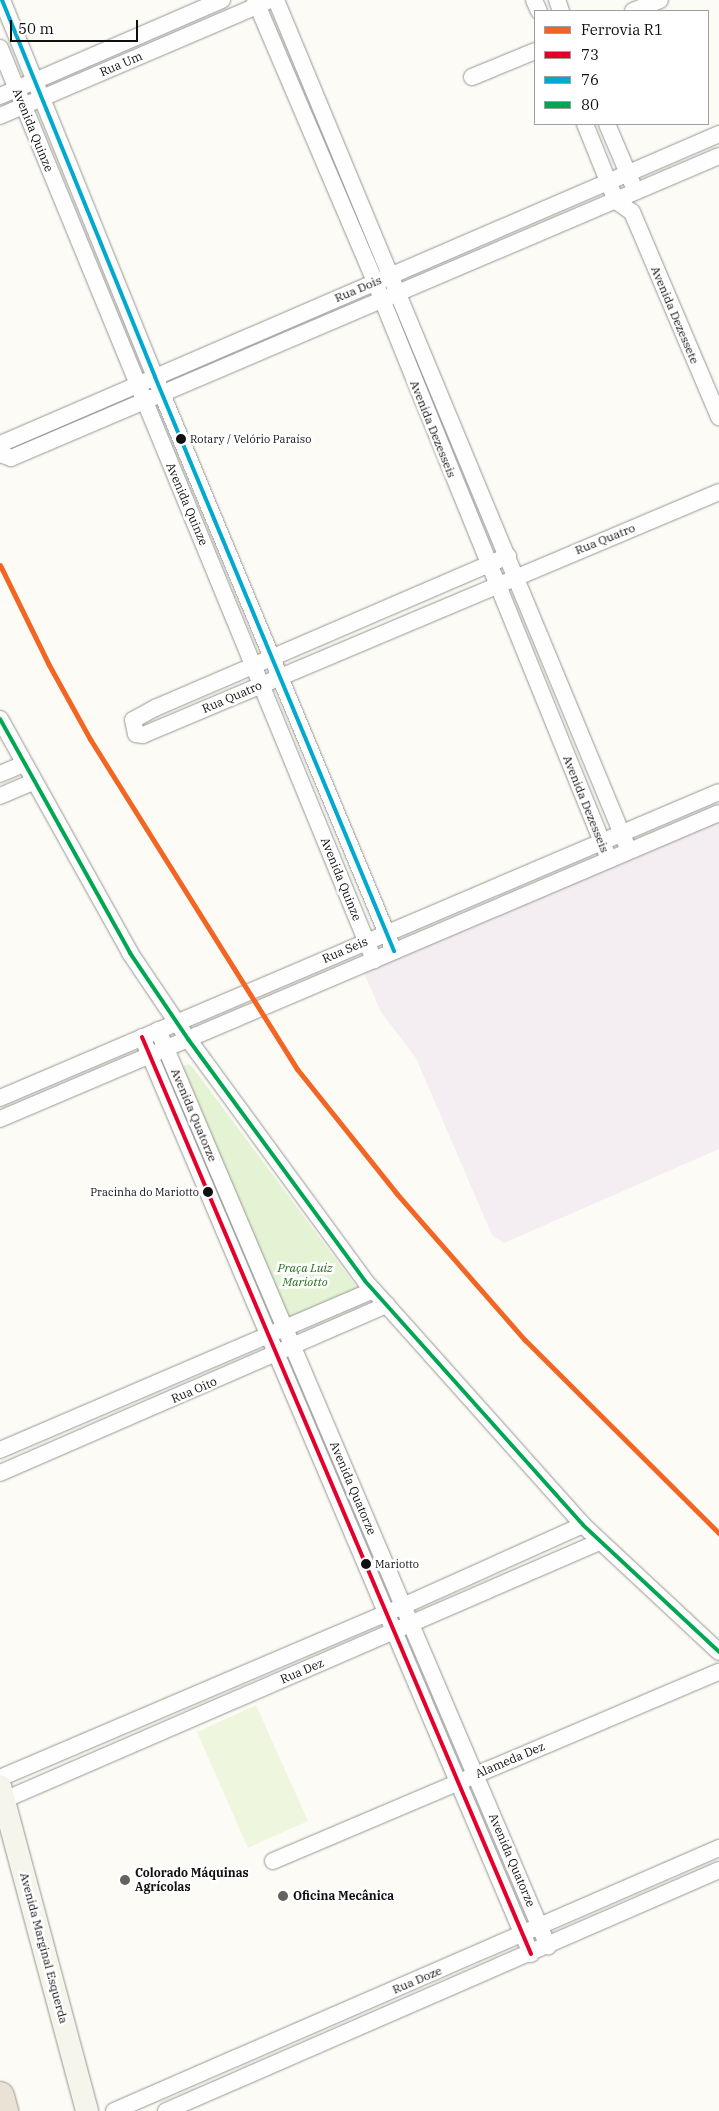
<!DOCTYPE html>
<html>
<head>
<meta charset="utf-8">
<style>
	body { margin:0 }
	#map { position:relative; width:719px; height:2111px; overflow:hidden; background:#fcfbf5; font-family:"IBM Plex Serif",serif }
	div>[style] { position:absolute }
	.industrial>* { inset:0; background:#f4eef2 }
	.green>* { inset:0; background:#e4f3d3 }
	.pitch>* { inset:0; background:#eef7de }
	.roads { filter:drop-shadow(0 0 1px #969693) drop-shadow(0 0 1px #969693) }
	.minor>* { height:16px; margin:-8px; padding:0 8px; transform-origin:8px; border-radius:8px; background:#fffefe }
	.secondary>* { height:22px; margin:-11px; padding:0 11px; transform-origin:11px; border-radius:11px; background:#f5f5eb }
	.motorway>* { height:28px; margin:-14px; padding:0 14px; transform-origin:14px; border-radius:14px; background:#ebe2d6 }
	.bus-1>* { height:4px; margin:-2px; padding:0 2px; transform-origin:2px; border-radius:2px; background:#e4002b }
	.bus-2>* { height:4px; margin:-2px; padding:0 2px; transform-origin:2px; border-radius:2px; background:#00a9ce }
	.bus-3>* { height:4px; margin:-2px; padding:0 2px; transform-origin:2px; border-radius:2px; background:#00a651 }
	.rail-1>* { height:5px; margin:-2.5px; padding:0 2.5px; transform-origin:2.5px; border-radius:2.5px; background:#f26522 }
	.dots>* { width:14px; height:14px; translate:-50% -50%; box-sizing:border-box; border:2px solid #fff; border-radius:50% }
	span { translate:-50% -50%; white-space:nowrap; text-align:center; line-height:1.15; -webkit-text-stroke:5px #fff; paint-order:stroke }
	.bus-label { font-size:11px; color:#101010 }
	.left { translate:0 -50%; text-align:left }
	.right { translate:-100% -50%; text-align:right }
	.street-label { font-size:12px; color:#101010 }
	.park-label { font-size:12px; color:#256e1a; font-style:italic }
	.poi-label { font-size:12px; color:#101010; font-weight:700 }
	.legend { position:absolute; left:534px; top:10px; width:175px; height:115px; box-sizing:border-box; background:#fff; border:1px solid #9f9f9f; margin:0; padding:6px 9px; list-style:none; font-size:15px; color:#101010 }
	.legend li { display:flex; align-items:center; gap:10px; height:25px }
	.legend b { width:25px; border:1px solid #9f9f9f }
	.scale { position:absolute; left:10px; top:20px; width:128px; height:22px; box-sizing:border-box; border:2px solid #101010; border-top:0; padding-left:6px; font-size:15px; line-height:18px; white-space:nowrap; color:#101010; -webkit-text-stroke:4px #fff; paint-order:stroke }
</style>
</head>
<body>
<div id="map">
	<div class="industrial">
		<i style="clip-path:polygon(719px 813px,719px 1149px,504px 1243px,492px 1235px,416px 1058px,381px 1012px,361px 966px)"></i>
	</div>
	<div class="green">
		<i style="clip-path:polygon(189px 1064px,194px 1069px,358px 1289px,287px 1321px,183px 1066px)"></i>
	</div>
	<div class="pitch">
		<i style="clip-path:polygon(256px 1705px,308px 1821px,248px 1848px,197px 1732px)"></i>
	</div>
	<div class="roads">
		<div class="minor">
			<i style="left:2px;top:0;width:407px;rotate:67.9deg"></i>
			<i style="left:155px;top:377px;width:622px;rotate:67.39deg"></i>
			<i style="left:255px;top:0;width:306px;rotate:66.9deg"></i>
			<i style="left:375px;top:282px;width:623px;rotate:67.93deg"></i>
			<i style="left:276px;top:0;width:921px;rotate:67.47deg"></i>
			<i style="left:534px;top:0;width:12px;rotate:66deg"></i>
			<i style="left:557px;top:0;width:12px;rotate:70deg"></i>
			<i style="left:633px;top:11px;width:29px;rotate:-22deg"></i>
			<i style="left:0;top:48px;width:986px;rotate:67.7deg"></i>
			<i style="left:472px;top:77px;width:68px;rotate:-22.4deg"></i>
			<i style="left:0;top:96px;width:242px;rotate:-23.4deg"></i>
			<i style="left:0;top:116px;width:289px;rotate:-23.2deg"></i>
			<i style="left:585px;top:124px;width:83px;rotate:68.1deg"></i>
			<i style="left:616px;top:201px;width:19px;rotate:35deg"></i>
			<i style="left:632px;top:212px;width:223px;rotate:67deg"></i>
			<i style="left:607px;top:124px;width:64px;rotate:67deg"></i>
			<i style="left:0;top:448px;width:8px;rotate:-50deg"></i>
			<i style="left:5px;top:442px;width:778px;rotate:-23.33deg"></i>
			<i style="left:0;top:454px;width:12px;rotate:20deg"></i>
			<i style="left:11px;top:458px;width:770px;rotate:-23.1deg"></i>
			<i style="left:508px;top:556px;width:384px;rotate:156.7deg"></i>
			<i style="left:155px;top:708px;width:25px;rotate:151deg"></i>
			<i style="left:133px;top:720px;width:14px;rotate:78deg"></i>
			<i style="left:136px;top:734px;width:7px;rotate:8deg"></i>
			<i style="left:143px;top:735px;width:625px;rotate:-22.87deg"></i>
			<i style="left:0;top:719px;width:268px;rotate:60.9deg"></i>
			<i style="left:130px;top:953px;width:104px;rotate:56deg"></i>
			<i style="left:188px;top:1039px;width:300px;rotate:53.8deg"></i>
			<i style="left:365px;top:1281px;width:327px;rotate:48.2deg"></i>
			<i style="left:583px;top:1525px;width:186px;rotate:43deg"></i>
			<i style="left:0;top:774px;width:26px;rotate:-23deg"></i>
			<i style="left:0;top:796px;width:36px;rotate:-23deg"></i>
			<i style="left:158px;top:1030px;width:996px;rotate:66.94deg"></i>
			<i style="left:142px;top:1037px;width:996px;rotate:67.01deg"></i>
			<i style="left:0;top:1098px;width:781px;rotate:-23.05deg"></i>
			<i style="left:0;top:1119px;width:781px;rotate:-23.05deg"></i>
			<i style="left:0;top:1450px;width:406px;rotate:-23.2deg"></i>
			<i style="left:0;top:1473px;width:422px;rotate:-23.5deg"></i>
			<i style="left:0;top:1778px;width:418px;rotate:-23.1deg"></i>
			<i style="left:385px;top:1614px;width:217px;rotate:-24.2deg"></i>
			<i style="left:4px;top:1800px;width:649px;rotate:-23.44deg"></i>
			<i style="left:273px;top:1861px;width:484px;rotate:-23deg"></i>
			<i style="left:114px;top:2111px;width:660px;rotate:-23.5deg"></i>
			<i style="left:166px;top:2111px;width:603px;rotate:-23.55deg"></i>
		</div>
		<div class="secondary">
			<i style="left:0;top:1786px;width:336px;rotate:75deg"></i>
		</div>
		<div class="motorway">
			<i style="left:0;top:2096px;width:16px;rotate:75deg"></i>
		</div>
	</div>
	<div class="bus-1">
		<i style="left:142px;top:1037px;width:996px;rotate:67.01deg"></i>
	</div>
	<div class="bus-2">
		<i style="left:2px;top:0;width:407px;rotate:67.9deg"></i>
		<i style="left:155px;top:377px;width:622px;rotate:67.39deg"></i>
	</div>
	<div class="bus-3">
		<i style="left:0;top:719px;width:268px;rotate:60.9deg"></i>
		<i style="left:130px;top:953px;width:104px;rotate:56deg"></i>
		<i style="left:188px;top:1039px;width:300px;rotate:53.8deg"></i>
		<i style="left:365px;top:1281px;width:327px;rotate:48.2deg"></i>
		<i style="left:583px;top:1525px;width:186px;rotate:43deg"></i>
	</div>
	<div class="rail-1">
		<i style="left:0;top:565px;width:111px;rotate:63.9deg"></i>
		<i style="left:49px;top:665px;width:85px;rotate:61deg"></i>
		<i style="left:90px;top:739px;width:390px;rotate:57.9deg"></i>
		<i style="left:297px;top:1069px;width:160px;rotate:51.3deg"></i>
		<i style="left:397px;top:1194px;width:194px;rotate:48.8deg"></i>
		<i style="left:525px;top:1340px;width:274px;rotate:44.9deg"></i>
	</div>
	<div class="dots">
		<i style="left:181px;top:439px;background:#101010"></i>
		<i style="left:208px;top:1192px;background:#101010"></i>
		<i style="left:366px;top:1564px;background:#101010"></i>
		<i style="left:125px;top:1880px;background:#636260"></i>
		<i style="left:283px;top:1896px;background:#636260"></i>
	</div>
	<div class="bus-label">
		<span class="left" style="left:190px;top:439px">Rotary / Velório Paraíso</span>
		<span class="right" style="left:199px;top:1192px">Pracinha do Mariotto</span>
		<span class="left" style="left:375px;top:1564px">Mariotto</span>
	</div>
	<div class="street-label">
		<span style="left:121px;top:64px;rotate:-23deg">Rua Um</span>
		<span style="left:33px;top:130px;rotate:68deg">Avenida Quinze</span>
		<span style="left:358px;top:289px;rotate:-23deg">Rua Dois</span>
		<span style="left:675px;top:315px;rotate:67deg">Avenida Dezessete</span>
		<span style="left:433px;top:429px;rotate:68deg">Avenida Dezesseis</span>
		<span style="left:187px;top:504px;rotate:67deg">Avenida Quinze</span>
		<span style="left:605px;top:539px;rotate:-22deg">Rua Quatro</span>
		<span style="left:232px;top:697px;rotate:-23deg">Rua Quatro</span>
		<span style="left:586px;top:804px;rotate:68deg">Avenida Dezesseis</span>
		<span style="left:341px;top:879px;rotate:68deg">Avenida Quinze</span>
		<span style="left:345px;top:950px;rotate:-23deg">Rua Seis</span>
		<span style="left:194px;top:1115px;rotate:67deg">Avenida Quatorze</span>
		<span style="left:194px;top:1390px;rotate:-23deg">Rua Oito</span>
		<span style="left:353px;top:1488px;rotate:67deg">Avenida Quatorze</span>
		<span style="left:302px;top:1671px;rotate:-23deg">Rua Dez</span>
		<span style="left:510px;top:1760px;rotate:-23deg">Alameda Dez</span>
		<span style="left:512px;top:1860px;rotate:67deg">Avenida Quatorze</span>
		<span style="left:44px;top:1948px;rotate:75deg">Avenida Marginal Esquerda</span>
		<span style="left:417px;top:1980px;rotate:-23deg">Rua Doze</span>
	</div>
	<div class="park-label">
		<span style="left:305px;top:1275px">Praça Luiz<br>Mariotto</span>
	</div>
	<div class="poi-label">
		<span class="left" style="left:135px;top:1880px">Colorado Máquinas<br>Agrícolas</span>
		<span class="left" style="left:293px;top:1896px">Oficina Mecânica</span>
	</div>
	<ul class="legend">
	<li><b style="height:6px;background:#f26522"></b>Ferrovia R1</li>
	<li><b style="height:6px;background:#e4002b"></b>73</li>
	<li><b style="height:6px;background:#00a9ce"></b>76</li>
	<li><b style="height:6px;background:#00a651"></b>80</li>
	</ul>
	<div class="scale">50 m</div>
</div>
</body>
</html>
